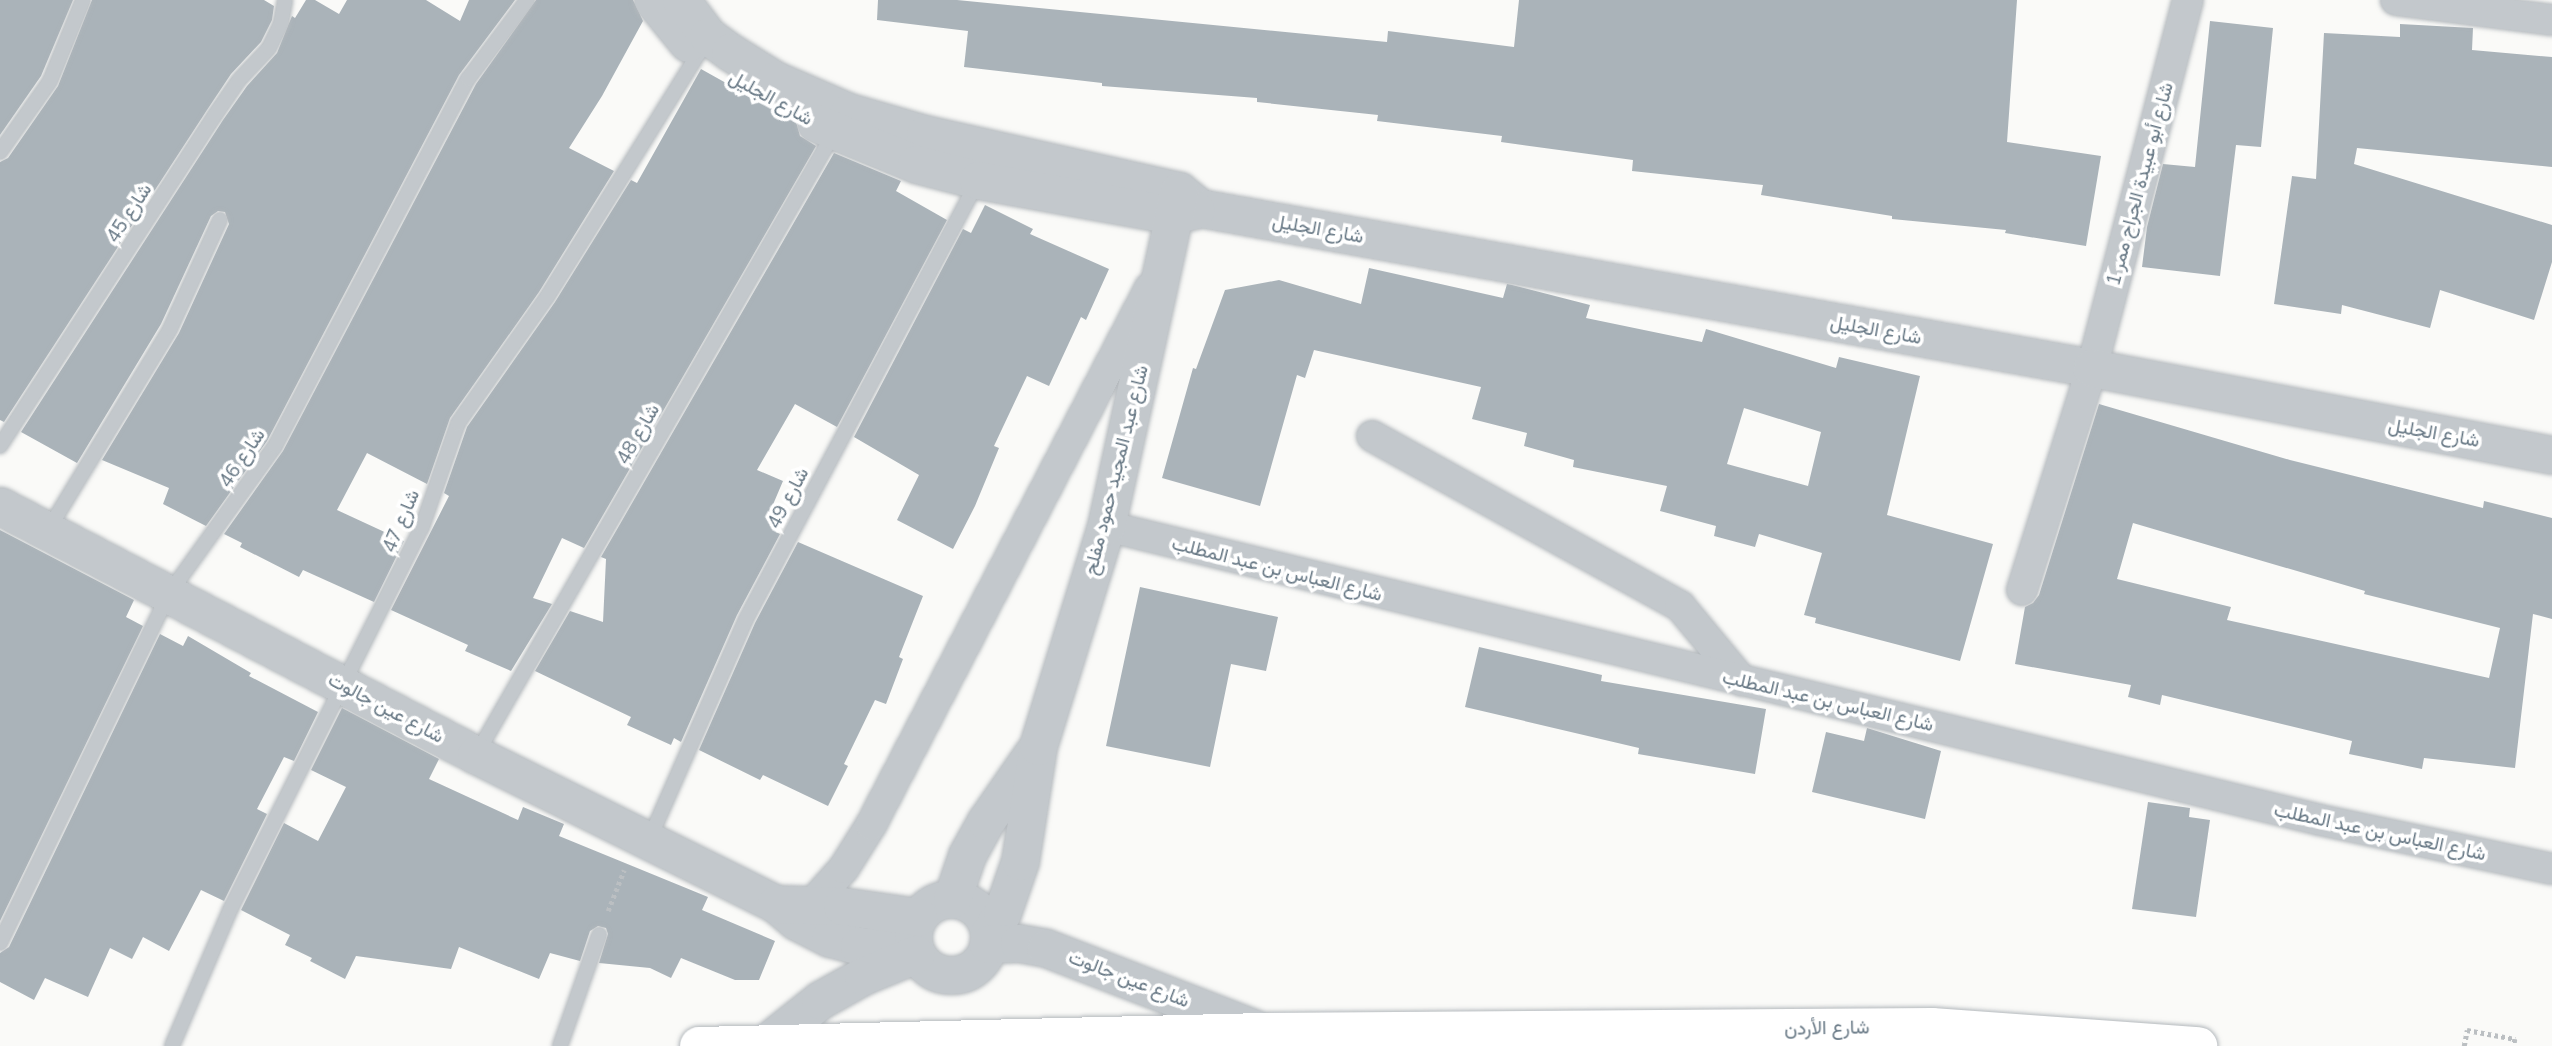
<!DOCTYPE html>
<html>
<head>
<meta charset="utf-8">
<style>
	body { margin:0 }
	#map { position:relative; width:2552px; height:1046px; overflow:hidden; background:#fafaf8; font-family:Mulish,Vazirmatn,sans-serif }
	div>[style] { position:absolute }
	.building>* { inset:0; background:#aab3b9 }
	.path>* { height:4.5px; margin-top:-2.25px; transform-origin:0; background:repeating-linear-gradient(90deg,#bbbfc2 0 3.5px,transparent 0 7px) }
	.roads { filter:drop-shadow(0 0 2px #b4b9bd) drop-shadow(0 0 2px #b4b9bd) }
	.service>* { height:14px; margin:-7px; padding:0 7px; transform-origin:7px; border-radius:7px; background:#c3c8cc }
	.minor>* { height:30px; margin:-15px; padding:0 15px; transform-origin:15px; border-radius:15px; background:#c3c8cc }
	.tertiary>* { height:37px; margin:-18.5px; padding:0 18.5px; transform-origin:18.5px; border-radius:18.5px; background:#c3c8cc }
	.tertiary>.ring { margin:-18.5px; padding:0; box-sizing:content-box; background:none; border:37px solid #c3c8cc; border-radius:50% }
	.trunk>* { height:38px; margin:-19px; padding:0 19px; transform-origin:19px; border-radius:19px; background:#fff }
	span { translate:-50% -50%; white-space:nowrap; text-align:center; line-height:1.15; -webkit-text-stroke:7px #fff; paint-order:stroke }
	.street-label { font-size:19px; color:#657683 }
</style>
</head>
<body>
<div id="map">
	<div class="building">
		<i style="clip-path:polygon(0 0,73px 0,41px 76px,0 135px)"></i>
		<i style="clip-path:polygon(92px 0,264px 0,274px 6px,272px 20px,261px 42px,231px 74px,207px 110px,4px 422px,0 420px,0 162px,8px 158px,58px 86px)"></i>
		<i style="clip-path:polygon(306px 0,315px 0,339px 14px,347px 0,426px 0,460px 21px,469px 0,515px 0,459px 75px,267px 441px,206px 526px,163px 504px,169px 488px,102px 460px,179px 333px,229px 224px,225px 212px,218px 211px,211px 216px,161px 324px,77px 463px,21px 432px,223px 120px,247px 86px,277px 53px,292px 16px,295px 18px)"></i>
		<i style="clip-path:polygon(536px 0,633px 0,643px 21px,602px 96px,569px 148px,614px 171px,539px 292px,450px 418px,427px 484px,367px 453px,337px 510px,404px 541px,374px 602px,303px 570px,299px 577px,240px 547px,242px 543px,224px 534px,283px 451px,476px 84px)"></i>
		<i style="clip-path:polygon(878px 0,957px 0,1387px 42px,1388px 31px,1514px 47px,1519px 0,2017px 0,2007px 142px,2101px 156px,2086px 246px,2005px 233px,2006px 230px,1892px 219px,1892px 216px,1761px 195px,1763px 185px,1632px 171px,1633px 160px,1501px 142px,1502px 136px,1377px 121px,1378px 115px,1257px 102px,1257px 98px,1102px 86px,1102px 83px,964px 67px,968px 31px,877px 20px)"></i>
		<i style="clip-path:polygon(2210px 21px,2273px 28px,2261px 147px,2236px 145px,2220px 276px,2142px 267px,2147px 227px,2163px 164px,2195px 167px)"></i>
		<i style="clip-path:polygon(2400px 24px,2473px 28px,2472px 50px,2552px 57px,2552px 167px,2357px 148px,2354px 164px,2552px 225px,2552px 262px,2534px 320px,2440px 290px,2430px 328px,2342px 305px,2341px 314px,2274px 304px,2292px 176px,2316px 179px,2324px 33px,2400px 37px)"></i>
		<i style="clip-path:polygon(701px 69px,796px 122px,800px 136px,816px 146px,584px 548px,562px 538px,533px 598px,552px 604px,511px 671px,465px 651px,468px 645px,391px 610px,449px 496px,444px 493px,467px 427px,555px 302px,631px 180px,637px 183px)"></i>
		<i style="clip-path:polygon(834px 153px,901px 181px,896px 191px,947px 220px,837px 427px,795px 404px,757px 470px,783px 481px,769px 514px,782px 520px,776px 532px,780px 534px,737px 615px,681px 742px,674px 738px,671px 745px,627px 725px,631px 717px,535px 671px,570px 611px,603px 622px,606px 559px,601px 557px)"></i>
		<i style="clip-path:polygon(985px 205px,1033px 229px,1030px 234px,1109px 269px,1086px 320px,1081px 317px,1049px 386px,1027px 376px,994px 446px,999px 448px,975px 506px,953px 549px,897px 520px,919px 475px,854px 437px,963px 229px,971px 233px)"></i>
		<i style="clip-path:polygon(evenodd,1369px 268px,1503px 298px,1507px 284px,1512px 285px,1590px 305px,1586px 318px,1702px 342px,1706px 329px,1836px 368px,1839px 357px,1920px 376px,1887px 515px,1993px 544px,1960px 661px,1815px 623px,1816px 618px,1804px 615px,1822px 553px,1759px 534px,1755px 547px,1714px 536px,1716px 526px,1660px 511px,1667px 486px,1573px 467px,1574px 460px,1524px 446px,1527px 433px,1472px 419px,1481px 387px,1314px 350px,1305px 378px,1297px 375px,1260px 506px,1162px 478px,1193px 368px,1196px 369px,1225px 290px,1279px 280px,1361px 304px,1369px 268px,1744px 408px,1821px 432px,1808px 486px,1727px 464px,1744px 408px)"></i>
		<i style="clip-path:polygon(evenodd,2099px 404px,2290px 460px,2483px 508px,2484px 501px,2552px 518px,2552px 619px,2533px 614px,2515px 768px,2424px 758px,2422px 769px,2349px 754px,2352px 741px,2162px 695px,2160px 705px,2128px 697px,2131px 685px,2015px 664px,2025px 607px,2033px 603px,2039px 595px,2099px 404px,2133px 523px,2365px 591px,2364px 594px,2500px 628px,2489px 678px,2227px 620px,2231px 607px,2117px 579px,2133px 523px)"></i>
		<i style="clip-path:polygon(0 530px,134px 600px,126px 617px,143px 626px,0 921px)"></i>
		<i style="clip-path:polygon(798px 542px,923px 596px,899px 657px,903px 659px,886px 704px,875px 700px,844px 764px,848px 766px,828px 806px,763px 775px,760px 780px,699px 750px,755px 623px)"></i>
		<i style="clip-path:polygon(1140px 587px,1278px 617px,1266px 671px,1231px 664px,1210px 767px,1106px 746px)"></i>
		<i style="clip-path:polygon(160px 634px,183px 646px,188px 636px,251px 673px,249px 676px,318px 712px,294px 761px,284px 757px,257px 809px,267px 814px,224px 901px,201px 890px,169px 951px,143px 937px,132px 959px,110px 948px,88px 997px,45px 978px,34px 1000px,0 982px,0 953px,9px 947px)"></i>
		<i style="clip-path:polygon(1479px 647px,1602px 675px,1601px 681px,1766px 709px,1755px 774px,1638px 754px,1639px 748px,1465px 707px)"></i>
		<i style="clip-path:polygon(342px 708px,439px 759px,429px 779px,518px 820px,523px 807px,564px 824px,559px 836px,708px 897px,702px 910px,775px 941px,759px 980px,735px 980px,681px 958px,671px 978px,650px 968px,599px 963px,608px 934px,606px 928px,598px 926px,590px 931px,580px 961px,550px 953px,539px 979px,459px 947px,451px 969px,356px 956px,345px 979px,310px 961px,312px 958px,285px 945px,290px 935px,241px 910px,284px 823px,318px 841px,346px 787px,311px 770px)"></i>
		<i style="clip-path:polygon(1867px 728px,1941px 751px,1925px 819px,1812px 792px,1826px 732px,1864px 741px)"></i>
		<i style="clip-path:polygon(2148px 802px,2190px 808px,2189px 817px,2210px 820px,2196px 917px,2132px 909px)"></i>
	</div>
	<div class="path">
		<i style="left:608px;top:911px;width:44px;rotate:-68.7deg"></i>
		<i style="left:2464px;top:1046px;width:16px;rotate:-79deg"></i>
		<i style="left:2467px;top:1030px;width:49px;rotate:10.6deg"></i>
		<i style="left:2515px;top:1039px;width:7px;rotate:98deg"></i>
	</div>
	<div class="roads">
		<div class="service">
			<i style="left:0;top:152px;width:87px;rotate:-54.8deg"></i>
			<i style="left:50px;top:81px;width:87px;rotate:-67.8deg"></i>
			<i style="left:0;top:446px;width:395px;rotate:-57deg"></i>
			<i style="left:215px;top:115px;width:42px;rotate:-55.6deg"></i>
			<i style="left:239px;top:80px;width:44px;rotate:-46.8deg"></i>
			<i style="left:269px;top:48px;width:28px;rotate:-64deg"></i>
			<i style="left:281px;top:23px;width:23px;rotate:-80deg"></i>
			<i style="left:48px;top:530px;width:235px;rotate:-58.7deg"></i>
			<i style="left:170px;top:329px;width:120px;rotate:-65.4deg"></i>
			<i style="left:476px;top:755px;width:718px;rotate:-60.08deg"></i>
			<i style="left:649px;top:840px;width:241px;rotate:-66.3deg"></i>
			<i style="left:746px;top:619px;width:493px;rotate:-62.1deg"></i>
			<i style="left:0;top:943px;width:386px;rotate:-64.2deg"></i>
			<i style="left:168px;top:595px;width:183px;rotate:-54.3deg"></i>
			<i style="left:275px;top:446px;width:415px;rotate:-62.3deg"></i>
			<i style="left:468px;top:79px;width:99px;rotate:-53.2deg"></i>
			<i style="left:172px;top:1046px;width:148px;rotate:-66.9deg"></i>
			<i style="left:230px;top:910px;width:428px;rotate:-63.4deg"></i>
			<i style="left:422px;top:527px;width:110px;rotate:-70.9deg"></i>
			<i style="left:458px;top:423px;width:154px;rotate:-54.8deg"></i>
			<i style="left:547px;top:297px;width:299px;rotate:-58.1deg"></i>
			<i style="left:560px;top:1046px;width:118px;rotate:-70.6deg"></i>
		</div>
		<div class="minor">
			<i style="left:2396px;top:0;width:157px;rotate:7.3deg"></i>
			<i style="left:1372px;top:436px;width:352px;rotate:28.9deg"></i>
			<i style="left:1680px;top:606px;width:97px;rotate:50.4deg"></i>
			<i style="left:1106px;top:526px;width:1249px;rotate:13.61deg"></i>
			<i style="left:2320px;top:820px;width:237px;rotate:11.9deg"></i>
			<i style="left:2022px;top:590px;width:233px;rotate:-72.5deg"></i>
			<i style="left:2092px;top:368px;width:380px;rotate:-75.4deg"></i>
			<i style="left:801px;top:916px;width:64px;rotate:-48.1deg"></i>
			<i style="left:844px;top:868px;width:51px;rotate:-57.9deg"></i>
			<i style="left:871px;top:825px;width:605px;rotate:-62.55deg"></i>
		</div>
		<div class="tertiary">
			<i style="left:653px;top:0;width:55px;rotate:50.9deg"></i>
			<i style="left:681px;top:0;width:45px;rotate:53.1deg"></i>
			<i style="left:708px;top:36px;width:27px;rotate:36deg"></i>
			<i style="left:730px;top:52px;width:53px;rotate:31.9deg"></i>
			<i style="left:775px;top:80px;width:81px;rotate:23.4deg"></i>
			<i style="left:849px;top:112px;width:79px;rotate:16.1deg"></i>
			<i style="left:925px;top:134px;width:260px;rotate:12.6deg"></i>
			<i style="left:1179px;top:191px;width:27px;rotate:39deg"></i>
			<i style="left:1200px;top:208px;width:906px;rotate:10.17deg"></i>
			<i style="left:2092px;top:368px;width:468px;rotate:10.7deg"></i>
			<i style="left:816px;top:123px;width:108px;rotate:22.3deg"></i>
			<i style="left:916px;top:164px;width:64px;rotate:14.5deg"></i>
			<i style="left:978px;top:180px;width:198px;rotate:10.2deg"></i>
			<i style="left:1173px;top:215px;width:23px;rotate:-13deg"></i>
			<i style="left:0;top:506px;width:537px;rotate:27.61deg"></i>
			<i style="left:476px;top:755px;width:335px;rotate:26.4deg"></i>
			<i style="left:776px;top:904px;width:26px;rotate:40deg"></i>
			<i style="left:796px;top:921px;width:38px;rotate:27deg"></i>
			<i style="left:830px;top:938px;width:30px;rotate:15deg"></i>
			<i style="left:859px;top:946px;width:55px;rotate:3.1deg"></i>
			<i class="ring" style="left:913px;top:899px;width:39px;height:39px"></i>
			<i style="left:952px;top:899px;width:46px;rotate:-71.2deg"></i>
			<i style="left:967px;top:855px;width:39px;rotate:-61deg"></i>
			<i style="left:986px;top:821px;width:83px;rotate:-55.3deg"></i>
			<i style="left:776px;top:904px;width:66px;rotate:1.7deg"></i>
			<i style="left:842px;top:906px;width:77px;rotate:8.2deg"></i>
			<i style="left:989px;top:933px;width:24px;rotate:-57deg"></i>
			<i style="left:1002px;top:913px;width:55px;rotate:-70.9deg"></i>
			<i style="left:1020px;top:861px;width:116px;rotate:-81.1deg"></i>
			<i style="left:1038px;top:746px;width:230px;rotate:-72.8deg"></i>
			<i style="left:1106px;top:526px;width:343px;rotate:-77.7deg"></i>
			<i style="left:988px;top:944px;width:31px;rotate:-2deg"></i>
			<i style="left:1019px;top:943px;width:27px;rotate:10deg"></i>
			<i style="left:1046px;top:948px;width:234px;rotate:21.1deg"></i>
			<i style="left:766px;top:1043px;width:69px;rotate:-38.5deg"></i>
			<i style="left:820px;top:1000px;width:49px;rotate:-29.2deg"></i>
			<i style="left:863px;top:976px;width:57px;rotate:-22.5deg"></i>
		</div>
		<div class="trunk">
			<i style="left:699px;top:1046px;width:566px;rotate:-1.42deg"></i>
			<i style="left:1265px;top:1032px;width:667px;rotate:-0.43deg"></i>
			<i style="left:1932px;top:1027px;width:267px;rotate:4.1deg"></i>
		</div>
	</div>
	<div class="street-label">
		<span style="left:771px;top:98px;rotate:29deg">شارع الجليل</span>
		<span style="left:2140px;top:184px;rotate:-75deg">شارع أبو عبيدة الجراح ممر 1</span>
		<span style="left:129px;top:213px;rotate:-57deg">شارع 45</span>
		<span style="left:1318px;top:229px;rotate:10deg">شارع الجليل</span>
		<span style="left:1876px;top:330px;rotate:10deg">شارع الجليل</span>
		<span style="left:2434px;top:433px;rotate:10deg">شارع الجليل</span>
		<span style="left:638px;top:434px;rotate:-60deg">شارع 48</span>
		<span style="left:242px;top:458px;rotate:-56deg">شارع 46</span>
		<span style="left:1116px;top:470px;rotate:-76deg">شارع عبد المجيد حمود مفلح</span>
		<span style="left:788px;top:498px;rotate:-62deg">شارع 49</span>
		<span style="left:401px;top:521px;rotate:-67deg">شارع 47</span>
		<span style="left:1277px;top:569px;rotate:14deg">شارع العباس بن عبد المطلب</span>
		<span style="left:1828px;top:701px;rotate:13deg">شارع العباس بن عبد المطلب</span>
		<span style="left:386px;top:708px;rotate:28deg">شارع عين جالوت</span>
		<span style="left:2380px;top:832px;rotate:12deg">شارع العباس بن عبد المطلب</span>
		<span style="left:1129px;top:979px;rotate:21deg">شارع عين جالوت</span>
		<span style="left:1827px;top:1028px;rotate:-1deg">شارع الأردن</span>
	</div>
</div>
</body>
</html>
